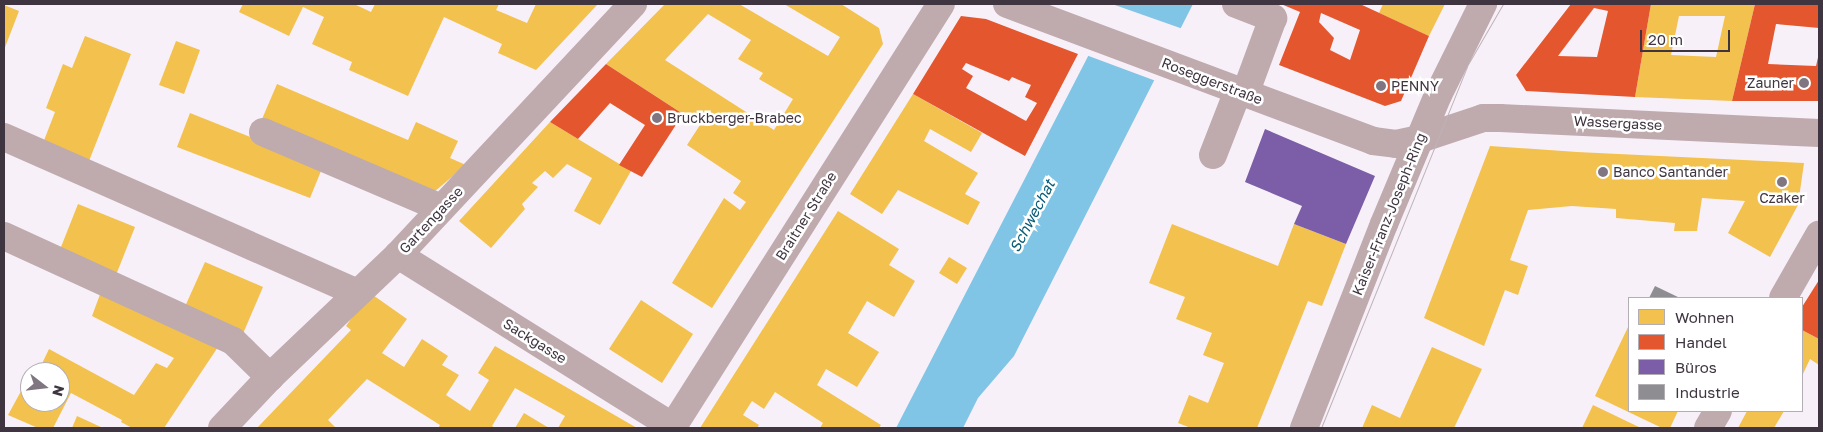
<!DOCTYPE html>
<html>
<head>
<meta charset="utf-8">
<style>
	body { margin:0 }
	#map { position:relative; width:1823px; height:432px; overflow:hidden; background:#f8f0f9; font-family:"Golos Text",sans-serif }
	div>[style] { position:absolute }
	.water>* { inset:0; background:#80c5e5 }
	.pier>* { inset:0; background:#f8f0f9 }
	.homes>* { inset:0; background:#f2c14e }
	.shops>* { inset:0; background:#e4572e }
	.offices>* { inset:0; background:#7b5ea7 }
	.industry>* { inset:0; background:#8d8d92 }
	.minor>* { height:28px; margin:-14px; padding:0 14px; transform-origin:14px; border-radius:14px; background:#bfaaae }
	.tram>* { height:1px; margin:-0.5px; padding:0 0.5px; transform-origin:0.5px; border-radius:0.5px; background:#beb3b8 }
	.dots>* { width:14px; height:14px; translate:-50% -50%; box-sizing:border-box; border:2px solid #fff; border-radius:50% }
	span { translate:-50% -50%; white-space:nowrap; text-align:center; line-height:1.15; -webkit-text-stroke:5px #fff; paint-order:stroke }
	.street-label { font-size:14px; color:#3f3540 }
	.poi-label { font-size:14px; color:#3f3540 }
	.right { translate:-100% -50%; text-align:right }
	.left { translate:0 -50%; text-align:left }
	.water-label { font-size:15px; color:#055b78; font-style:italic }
	.frame { position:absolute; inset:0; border:5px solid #3f3540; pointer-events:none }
	.legend { position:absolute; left:1628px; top:297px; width:175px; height:115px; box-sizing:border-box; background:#fff; border:1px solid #b2aeb3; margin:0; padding:6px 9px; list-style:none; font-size:15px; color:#3f3540 }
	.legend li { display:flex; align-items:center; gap:10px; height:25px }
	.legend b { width:25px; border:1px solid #b2aeb3 }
	.north { position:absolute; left:20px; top:362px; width:50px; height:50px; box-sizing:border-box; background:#fff; border:1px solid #b2aeb3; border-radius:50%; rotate:106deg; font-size:14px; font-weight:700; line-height:20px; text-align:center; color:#3f3540 }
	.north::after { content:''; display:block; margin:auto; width:18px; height:22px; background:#807681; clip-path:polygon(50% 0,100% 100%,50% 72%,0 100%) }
	.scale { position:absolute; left:1640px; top:30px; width:90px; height:22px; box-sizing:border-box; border:2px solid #3f3540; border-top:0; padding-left:6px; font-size:15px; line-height:18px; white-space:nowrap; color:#3f3540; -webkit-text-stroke:4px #fff; paint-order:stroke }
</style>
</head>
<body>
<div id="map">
	<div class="water">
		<i style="clip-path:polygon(1115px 4px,1193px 4px,1014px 356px,978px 398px,963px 428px,896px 428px)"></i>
	</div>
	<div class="pier">
		<i style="clip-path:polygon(1112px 4px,1183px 29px,1156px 81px,1086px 55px)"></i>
	</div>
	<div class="homes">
		<i style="clip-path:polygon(243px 4px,354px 4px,371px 12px,375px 4px,499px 4px,496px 10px,527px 23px,536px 4px,598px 4px,536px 70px,498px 53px,502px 44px,444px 17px,408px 96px,349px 70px,352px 62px,312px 44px,324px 17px,303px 7px,289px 36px,239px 12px)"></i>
		<i style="clip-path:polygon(evenodd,665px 4px,739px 4px,828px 56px,840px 37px,784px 4px,841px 4px,879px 28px,883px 44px,712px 308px,672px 283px,724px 198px,740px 210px,746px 202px,733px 193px,741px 181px,687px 145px,700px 125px,606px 64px,665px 4px,708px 14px,751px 40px,738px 59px,763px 73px,759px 79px,793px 99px,774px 130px,665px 60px,708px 14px)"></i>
		<i style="clip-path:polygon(1383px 4px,1445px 4px,1429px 36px,1379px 13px)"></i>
		<i style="clip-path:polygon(evenodd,1651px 4px,1755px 4px,1732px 101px,1635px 97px,1651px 4px,1679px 16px,1725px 16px,1716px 57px,1671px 55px,1679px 16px)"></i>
		<i style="clip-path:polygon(4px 5px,19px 11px,4px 50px)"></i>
		<i style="clip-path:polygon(85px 36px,131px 54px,89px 161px,43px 143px,55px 112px,46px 108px,63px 64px,72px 68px)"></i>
		<i style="clip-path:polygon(176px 41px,200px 50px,184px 94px,159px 85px)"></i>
		<i style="clip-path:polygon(277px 84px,408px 140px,416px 122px,458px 141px,450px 158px,466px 165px,434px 192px,262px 119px)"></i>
		<i style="clip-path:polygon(913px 94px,982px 133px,971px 152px,930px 129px,924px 141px,978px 173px,965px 194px,980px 202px,968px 225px,898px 190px,882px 214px,850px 194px)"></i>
		<i style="clip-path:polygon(190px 113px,323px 166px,310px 198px,177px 147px)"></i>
		<i style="clip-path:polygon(550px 122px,631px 171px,600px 225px,574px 211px,592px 178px,567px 164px,553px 178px,545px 171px,532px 183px,538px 187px,522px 204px,525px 209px,491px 248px,459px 221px)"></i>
		<i style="clip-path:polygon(1490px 146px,1577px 152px,1804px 163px,1798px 205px,1770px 257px,1728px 233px,1745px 201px,1702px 198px,1697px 231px,1674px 231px,1675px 223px,1616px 218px,1616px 209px,1572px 206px,1528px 210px,1510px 260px,1528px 266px,1518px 295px,1505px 290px,1484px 346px,1424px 318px)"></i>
		<i style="clip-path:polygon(78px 204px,135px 227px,116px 275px,59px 252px)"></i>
		<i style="clip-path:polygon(838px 211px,899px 249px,889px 265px,915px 281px,894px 317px,867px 301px,848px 333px,879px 352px,857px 387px,826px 369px,817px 385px,881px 425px,879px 428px,820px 428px,823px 423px,775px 392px,764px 409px,752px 401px,743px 415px,759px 425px,757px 428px,700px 428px)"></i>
		<i style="clip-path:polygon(1172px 224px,1278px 266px,1294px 224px,1346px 244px,1322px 306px,1308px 301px,1257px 428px,1191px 428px,1178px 423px,1189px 395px,1208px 403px,1224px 363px,1203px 355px,1212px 333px,1176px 319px,1185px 297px,1149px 283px)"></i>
		<i style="clip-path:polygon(949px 257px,967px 268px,957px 284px,939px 273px)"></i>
		<i style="clip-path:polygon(205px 262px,263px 287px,242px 336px,183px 311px)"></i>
		<i style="clip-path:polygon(102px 289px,220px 344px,164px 428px,132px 428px,121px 422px,122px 420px,71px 393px,53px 428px,38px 428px,8px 415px,26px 382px,30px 383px,30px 402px,60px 402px,60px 372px,38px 372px,49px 349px,134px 395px,156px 363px,167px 368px,174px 358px,92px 316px)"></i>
		<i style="clip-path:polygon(370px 293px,407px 319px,382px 353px,404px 367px,422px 339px,448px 356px,442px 365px,459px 375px,446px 395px,470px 411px,489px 380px,478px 373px,495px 346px,637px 428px,558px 428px,565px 416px,515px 388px,492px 426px,495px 428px,438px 428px,440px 425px,367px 379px,328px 420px,336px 428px,257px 428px,351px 330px,346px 326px)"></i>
		<i style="clip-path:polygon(641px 300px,693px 334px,662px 383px,609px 349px)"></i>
		<i style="clip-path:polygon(1629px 325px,1629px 411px,1678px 411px,1670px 428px,1662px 428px,1595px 396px)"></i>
		<i style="clip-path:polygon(1802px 330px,1819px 339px,1819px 365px,1810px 359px,1802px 376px)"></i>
		<i style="clip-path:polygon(1432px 347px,1482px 369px,1454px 428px,1362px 428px,1372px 405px,1400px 418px)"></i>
		<i style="clip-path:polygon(1593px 405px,1641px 428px,1582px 428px)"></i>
		<i style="clip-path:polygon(1747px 411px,1784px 411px,1774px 428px,1738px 428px)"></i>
		<i style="clip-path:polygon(524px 413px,549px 428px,515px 428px)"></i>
		<i style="clip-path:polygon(77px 416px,103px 428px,72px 428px)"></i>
	</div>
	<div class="shops">
		<i style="clip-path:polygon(evenodd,1281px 4px,1360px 4px,1429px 36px,1401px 101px,1385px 106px,1279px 65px,1300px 12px,1281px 4px,1321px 13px,1360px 30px,1350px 60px,1330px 50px,1334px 38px,1319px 22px,1321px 13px)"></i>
		<i style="clip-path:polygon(evenodd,1571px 4px,1651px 4px,1635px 97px,1526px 91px,1516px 75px,1571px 4px,1594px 8px,1608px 11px,1597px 57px,1558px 56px,1594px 8px)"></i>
		<i style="clip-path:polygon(1755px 4px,1819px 4px,1819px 28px,1776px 24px,1768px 64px,1816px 66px,1819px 53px,1819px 101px,1732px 101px)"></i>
		<i style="clip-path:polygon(evenodd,961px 16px,986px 19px,1078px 54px,1025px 156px,913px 94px,961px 16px,966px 63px,1009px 81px,1012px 77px,1031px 85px,1025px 97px,1037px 103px,1026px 121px,966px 88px,973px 76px,962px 69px,966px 63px)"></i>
		<i style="clip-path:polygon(606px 64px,683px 114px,642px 177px,619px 165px,645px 125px,610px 103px,578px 139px,550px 122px)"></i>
		<i style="clip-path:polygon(1819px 280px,1819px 339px,1802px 330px,1802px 307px)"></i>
	</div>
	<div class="offices">
		<i style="clip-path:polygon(1265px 129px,1375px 176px,1346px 244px,1294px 224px,1302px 206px,1245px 182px)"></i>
	</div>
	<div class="industry">
		<i style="clip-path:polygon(1655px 286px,1680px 298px,1649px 298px)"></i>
	</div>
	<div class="minor">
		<i style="left:1007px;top:4px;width:391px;rotate:20.5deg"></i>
		<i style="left:1373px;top:141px;width:23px;rotate:7deg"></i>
		<i style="left:1396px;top:144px;width:25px;rotate:-12deg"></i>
		<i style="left:1420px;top:139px;width:66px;rotate:-18.4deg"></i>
		<i style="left:1483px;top:118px;width:17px"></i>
		<i style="left:1500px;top:118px;width:319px;rotate:2.7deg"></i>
		<i style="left:1236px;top:4px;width:40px;rotate:21deg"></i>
		<i style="left:1273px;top:18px;width:81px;rotate:110.2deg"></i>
		<i style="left:263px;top:132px;width:194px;rotate:23.1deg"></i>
		<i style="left:4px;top:137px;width:386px;rotate:23.8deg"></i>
		<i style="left:1213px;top:155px;width:69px;rotate:-68.7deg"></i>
		<i style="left:4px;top:236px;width:252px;rotate:24.6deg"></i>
		<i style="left:233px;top:341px;width:52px;rotate:44.2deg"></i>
		<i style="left:398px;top:255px;width:324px;rotate:32deg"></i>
		<i style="left:1783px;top:298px;width:73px;rotate:-60.3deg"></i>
		<i style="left:222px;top:428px;width:70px;rotate:-46.7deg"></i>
		<i style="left:270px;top:377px;width:177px;rotate:-43.6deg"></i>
		<i style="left:398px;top:255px;width:344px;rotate:-46.9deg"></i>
		<i style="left:672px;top:428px;width:502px;rotate:-57.61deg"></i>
		<i style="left:1304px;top:428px;width:219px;rotate:-68.6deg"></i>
		<i style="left:1384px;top:224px;width:140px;rotate:-67.3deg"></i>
		<i style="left:1438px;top:95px;width:102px;rotate:-63.7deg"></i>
		<i style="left:1708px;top:428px;width:20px;rotate:-60deg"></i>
	</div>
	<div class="tram">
		<i style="left:1321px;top:428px;width:390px;rotate:-68deg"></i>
		<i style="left:1467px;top:66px;width:72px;rotate:-59.9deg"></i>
	</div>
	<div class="dots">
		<i style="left:1804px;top:83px;background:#807681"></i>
		<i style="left:1381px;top:86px;background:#807681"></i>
		<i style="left:657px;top:118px;background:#807681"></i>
		<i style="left:1603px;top:172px;background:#807681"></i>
		<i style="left:1782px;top:182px;background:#807681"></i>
	</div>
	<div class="street-label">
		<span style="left:1212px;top:81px;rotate:21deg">Roseggerstraße</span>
		<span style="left:1618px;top:123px;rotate:3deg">Wassergasse</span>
		<span style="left:1389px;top:214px;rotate:-68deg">Kaiser-Franz-Joseph-Ring</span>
		<span style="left:806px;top:216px;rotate:-58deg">Braitner Straße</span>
		<span style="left:431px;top:220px;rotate:-47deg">Gartengasse</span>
		<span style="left:535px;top:341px;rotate:32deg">Sackgasse</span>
	</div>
	<div class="poi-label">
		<span class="right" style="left:1794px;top:83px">Zauner</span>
		<span class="left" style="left:1391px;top:86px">PENNY</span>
		<span class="left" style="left:667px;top:118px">Bruckberger-Brabec</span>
		<span class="left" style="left:1613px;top:172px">Banco Santander</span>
		<span style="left:1782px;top:198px">Czaker</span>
	</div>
	<div class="water-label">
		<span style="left:1032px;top:216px;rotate:-62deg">Schwechat</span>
	</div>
	<div class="frame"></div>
	<ul class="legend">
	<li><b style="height:14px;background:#f2c14e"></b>Wohnen</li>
	<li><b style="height:14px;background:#e4572e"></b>Handel</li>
	<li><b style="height:14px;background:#7b5ea7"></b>Büros</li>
	<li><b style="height:14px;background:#8d8d92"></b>Industrie</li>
	</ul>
	<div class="north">N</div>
	<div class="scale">20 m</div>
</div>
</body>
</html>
